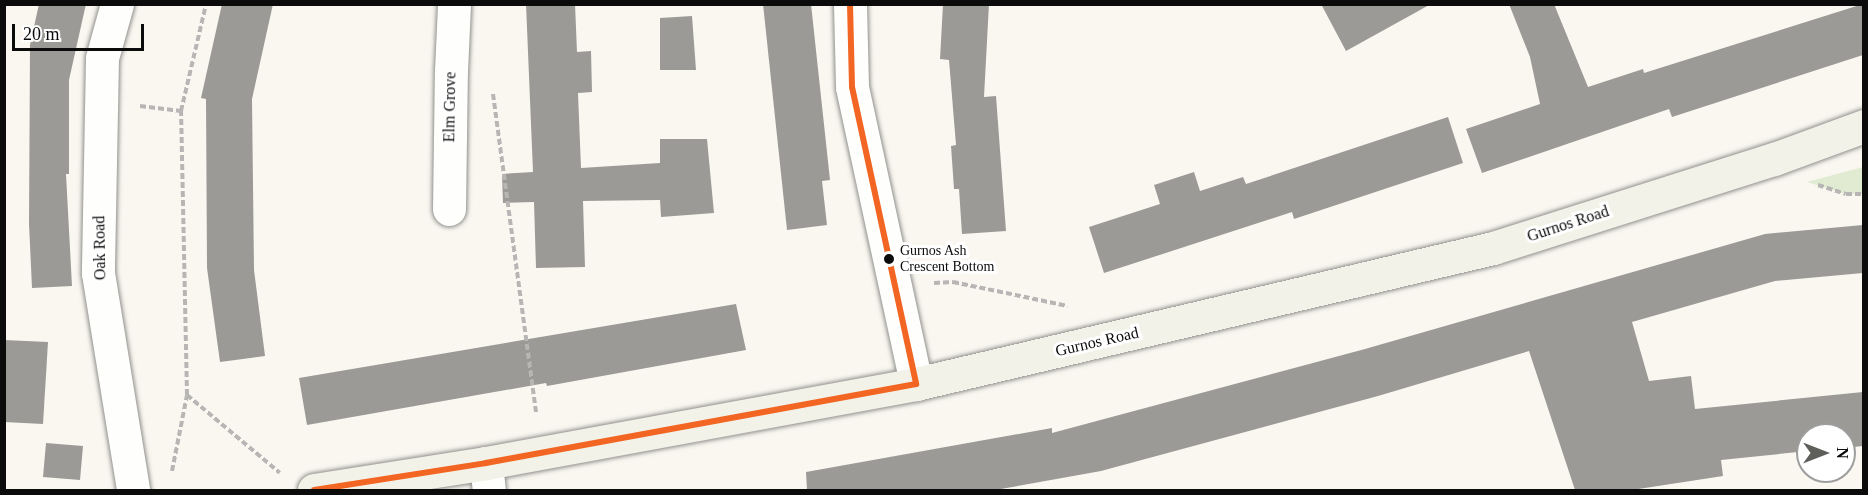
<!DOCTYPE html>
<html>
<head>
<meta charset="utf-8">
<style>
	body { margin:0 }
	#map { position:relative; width:1868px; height:495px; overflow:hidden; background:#f9f7f0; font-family:Georgia,serif }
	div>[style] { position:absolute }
	.green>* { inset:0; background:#e1ebd2 }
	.building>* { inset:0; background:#9c9a96 }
	.path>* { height:4px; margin-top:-2px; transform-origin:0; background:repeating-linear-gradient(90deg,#b7b6b5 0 6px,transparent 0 9px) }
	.roads { filter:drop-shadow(0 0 2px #92918e) drop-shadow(0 0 2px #92918e) }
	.street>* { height:33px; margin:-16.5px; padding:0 16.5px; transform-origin:16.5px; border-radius:16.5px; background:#fefefd }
	.secondary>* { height:33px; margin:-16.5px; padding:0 16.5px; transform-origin:16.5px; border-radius:16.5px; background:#f3f2e9 }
	.bus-1>* { height:6px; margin:-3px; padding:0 3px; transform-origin:3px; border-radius:3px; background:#f26522 }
	.dots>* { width:16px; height:16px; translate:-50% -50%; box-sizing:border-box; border:3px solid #fff; border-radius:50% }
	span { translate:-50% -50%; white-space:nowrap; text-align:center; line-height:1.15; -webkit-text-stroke:6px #fff; paint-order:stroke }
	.bus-label { font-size:14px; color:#0b0b0b }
	.left { translate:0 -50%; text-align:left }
	.street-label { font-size:16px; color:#0b0b0b }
	.frame { position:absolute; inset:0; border:6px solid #0b0b0b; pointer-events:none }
	.north { position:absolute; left:1796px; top:423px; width:60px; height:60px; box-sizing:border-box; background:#fff; border:2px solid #9d9d9d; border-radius:50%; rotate:90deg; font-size:16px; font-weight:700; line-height:24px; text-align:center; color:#0b0b0b }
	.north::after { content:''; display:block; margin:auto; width:21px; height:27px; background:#5e5e5b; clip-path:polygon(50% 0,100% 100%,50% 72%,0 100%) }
	.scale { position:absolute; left:12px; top:24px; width:132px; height:27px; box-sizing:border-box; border:3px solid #0b0b0b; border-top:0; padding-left:8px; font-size:18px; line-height:21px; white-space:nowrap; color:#0b0b0b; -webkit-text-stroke:4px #fff; paint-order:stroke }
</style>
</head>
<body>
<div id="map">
	<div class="green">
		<i style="clip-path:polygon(1863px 167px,1863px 194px,1846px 194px,1807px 182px)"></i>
	</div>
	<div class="building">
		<i style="clip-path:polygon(39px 4px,86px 4px,69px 80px,69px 174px,66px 174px,72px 286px,32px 288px,29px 224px,30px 45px)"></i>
		<i style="clip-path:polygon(222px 4px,273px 4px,252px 99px,254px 270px,265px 356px,220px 362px,207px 268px,206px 99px,201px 98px)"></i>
		<i style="clip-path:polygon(526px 4px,575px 4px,577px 52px,591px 51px,592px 92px,578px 93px,581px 168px,660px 163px,660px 139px,707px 139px,714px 213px,661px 217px,660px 200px,583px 201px,585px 267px,536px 268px,534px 202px,503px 203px,502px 174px,533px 172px)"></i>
		<i style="clip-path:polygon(763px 4px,811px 4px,830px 180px,822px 181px,827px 225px,787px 230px)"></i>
		<i style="clip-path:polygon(943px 4px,989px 4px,984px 97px,996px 96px,1006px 231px,962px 234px,959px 189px,954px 189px,951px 146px,956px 145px,949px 60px,940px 59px)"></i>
		<i style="clip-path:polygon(1321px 4px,1431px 4px,1346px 51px)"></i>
		<i style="clip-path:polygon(1509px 4px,1554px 4px,1588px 87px,1643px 69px,1644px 73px,1863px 4px,1863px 55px,1672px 117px,1669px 109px,1482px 173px,1466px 129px,1540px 104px,1530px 57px)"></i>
		<i style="clip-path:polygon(692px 16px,696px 70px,660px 70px,660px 18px)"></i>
		<i style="clip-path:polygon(1448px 117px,1463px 163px,1294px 219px,1292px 212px,1104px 273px,1089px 227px,1160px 204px,1154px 185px,1194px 172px,1200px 191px,1243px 177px,1246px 184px)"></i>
		<i style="clip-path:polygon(1863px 225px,1863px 273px,1775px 281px,1632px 322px,1649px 381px,1691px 376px,1695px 409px,1863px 392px,1863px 446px,1844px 448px,1844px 435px,1808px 435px,1808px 451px,1721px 460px,1723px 476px,1632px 490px,1575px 490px,1529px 351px,1378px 396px,1101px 471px,995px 490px,807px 490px,806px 472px,1052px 428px,1052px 433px,1365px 349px,1765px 234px)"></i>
		<i style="clip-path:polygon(736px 304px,746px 350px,547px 386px,546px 383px,307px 425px,299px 378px)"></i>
		<i style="clip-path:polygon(4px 340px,48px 342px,43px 424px,4px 422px)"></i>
		<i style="clip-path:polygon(46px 443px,83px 446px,80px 480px,43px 477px)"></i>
	</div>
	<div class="path">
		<i style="left:493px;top:94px;width:322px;rotate:82.3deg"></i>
		<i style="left:140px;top:106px;width:41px;rotate:7deg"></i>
		<i style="left:1818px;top:185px;width:29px;rotate:18deg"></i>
		<i style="left:1846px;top:194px;width:18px"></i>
		<i style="left:934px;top:283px;width:19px;rotate:-3deg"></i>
		<i style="left:953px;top:282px;width:117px;rotate:11.8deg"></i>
		<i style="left:187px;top:395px;width:284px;rotate:-91.2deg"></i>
		<i style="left:181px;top:111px;width:110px;rotate:-76.8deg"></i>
		<i style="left:172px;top:471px;width:77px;rotate:-78.8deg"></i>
		<i style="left:187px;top:395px;width:121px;rotate:40deg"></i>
	</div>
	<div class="roads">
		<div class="street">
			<i style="left:117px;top:4px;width:56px;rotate:105.5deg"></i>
			<i style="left:102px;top:58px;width:215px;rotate:91.1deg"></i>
			<i style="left:98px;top:273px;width:220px;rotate:80.8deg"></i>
			<i style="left:850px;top:4px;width:83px;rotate:88.6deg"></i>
			<i style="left:852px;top:87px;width:304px;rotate:77.8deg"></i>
			<i style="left:449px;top:209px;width:138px;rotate:-89.2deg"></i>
			<i style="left:451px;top:71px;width:67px;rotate:-87.4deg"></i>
			<i style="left:486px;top:463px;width:27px;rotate:84deg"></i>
		</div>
		<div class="secondary">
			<i style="left:314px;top:490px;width:174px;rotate:-8.9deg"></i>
			<i style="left:486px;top:463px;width:437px;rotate:-10.4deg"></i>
			<i style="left:916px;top:384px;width:593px;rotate:-13.26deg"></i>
			<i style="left:1493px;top:248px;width:295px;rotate:-17.6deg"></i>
			<i style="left:1774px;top:159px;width:96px;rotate:-20.1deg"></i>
		</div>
	</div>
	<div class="bus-1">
		<i style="left:850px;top:4px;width:83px;rotate:88.6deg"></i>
		<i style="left:852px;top:87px;width:304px;rotate:77.8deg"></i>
		<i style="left:314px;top:490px;width:174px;rotate:-8.9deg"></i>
		<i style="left:486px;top:463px;width:437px;rotate:-10.4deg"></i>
	</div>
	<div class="dots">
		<i style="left:889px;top:259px;background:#0b0b0b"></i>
	</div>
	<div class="bus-label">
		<span class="left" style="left:900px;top:259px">Gurnos Ash<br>Crescent Bottom</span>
	</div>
	<div class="street-label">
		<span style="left:450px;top:107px;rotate:-89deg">Elm Grove</span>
		<span style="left:1568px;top:224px;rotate:-18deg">Gurnos Road</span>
		<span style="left:100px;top:248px;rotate:-91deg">Oak Road</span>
		<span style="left:1097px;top:342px;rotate:-13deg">Gurnos Road</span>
	</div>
	<div class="frame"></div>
	<div class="north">N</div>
	<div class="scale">20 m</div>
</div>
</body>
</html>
